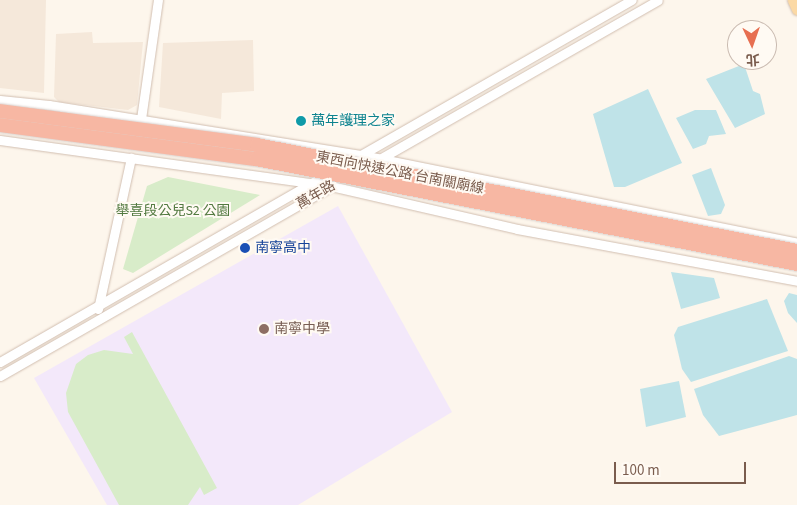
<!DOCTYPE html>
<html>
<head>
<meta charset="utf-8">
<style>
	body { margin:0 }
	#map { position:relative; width:797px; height:505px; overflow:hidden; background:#fdf6ec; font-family:"Source Sans 3","Noto Sans TC",sans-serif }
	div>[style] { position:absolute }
	.residential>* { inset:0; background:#f5e8da }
	.education>* { inset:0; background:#f3e8fa }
	.green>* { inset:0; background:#d8ecc9 }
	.water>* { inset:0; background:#bfe3e8 }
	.roads { filter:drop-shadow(0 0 1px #d1beb0) drop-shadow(0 0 1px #d1beb0) }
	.minor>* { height:9px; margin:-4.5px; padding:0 4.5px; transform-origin:4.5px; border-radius:4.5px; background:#fff }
	.major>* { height:11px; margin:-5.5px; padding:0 5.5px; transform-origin:5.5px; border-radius:5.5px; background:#fbd9a5 }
	.bridges { filter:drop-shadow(0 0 1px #dad1cd) drop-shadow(0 0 1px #dad1cd) }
	.highway-bridge>* { height:14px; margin:-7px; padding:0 7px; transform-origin:7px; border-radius:7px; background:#f7b7a3 }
	.dots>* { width:14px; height:14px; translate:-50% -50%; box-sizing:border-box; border:2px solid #fffaf3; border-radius:50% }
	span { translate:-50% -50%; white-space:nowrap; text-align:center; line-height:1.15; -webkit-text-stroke:4px #fffaf3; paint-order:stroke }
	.culture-label { font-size:14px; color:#0d838f }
	.left { translate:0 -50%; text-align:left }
	.street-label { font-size:14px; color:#7a5c4d }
	.park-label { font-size:14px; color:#537a41 }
	.transit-label { font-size:14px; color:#164399 }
	.education-label { font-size:14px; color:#785e54 }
	.north { position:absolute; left:727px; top:20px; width:50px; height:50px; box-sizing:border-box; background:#fffaf3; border:1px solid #cabbb1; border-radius:50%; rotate:177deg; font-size:14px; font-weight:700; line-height:20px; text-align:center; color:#7a5c4d }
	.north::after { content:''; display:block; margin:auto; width:18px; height:22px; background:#e76f51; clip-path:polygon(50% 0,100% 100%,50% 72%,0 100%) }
	.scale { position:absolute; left:614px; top:462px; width:132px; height:22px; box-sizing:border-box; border:2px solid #7a5c4d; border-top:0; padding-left:6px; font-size:15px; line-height:18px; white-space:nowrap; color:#7a5c4d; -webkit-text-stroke:4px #fffaf3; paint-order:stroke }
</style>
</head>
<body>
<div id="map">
	<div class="residential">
		<i style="clip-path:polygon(0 0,46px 0,44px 93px,0 88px)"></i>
		<i style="clip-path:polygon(92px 32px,93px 43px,143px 42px,137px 105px,128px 110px,59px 102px,54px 97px,56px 34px)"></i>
		<i style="clip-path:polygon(253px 40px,254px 91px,222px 93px,221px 119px,159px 107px,163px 43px)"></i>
	</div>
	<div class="education">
		<i style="clip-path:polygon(338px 206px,452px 412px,298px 505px,107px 505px,34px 378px)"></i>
	</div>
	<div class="green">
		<i style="clip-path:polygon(168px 177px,260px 195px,133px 273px,123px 269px,147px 186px)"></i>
		<i style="clip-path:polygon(132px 332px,217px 488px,204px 495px,200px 487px,188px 505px,119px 505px,68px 412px,66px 393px,76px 364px,88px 355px,104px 350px,133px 354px,124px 337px)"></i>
	</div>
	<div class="water">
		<i style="clip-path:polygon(744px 64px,753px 91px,760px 94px,765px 114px,735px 128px,706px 79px)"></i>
		<i style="clip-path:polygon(648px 89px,682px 163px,625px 187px,614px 187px,593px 114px)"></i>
		<i style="clip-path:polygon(695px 110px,716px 110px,726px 134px,709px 136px,706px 144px,693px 149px,676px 118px)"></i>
		<i style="clip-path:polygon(711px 168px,725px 205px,721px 214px,708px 216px,692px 175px)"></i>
		<i style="clip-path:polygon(671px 272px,714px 278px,720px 298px,681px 309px)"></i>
		<i style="clip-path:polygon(789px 293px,797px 295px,797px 323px,788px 313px,784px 301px)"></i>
		<i style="clip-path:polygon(767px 299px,788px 351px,691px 382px,682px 369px,674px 335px,678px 327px)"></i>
		<i style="clip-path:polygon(789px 356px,797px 359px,797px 415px,719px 436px,703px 415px,694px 389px)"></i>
		<i style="clip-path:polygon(679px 381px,686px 417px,646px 427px,640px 389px)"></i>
	</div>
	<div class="roads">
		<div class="minor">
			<i style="left:0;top:100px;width:49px;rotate:5.8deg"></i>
			<i style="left:49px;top:105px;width:317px;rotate:9.1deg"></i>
			<i style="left:362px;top:155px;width:444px;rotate:11.4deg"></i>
			<i style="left:141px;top:119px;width:120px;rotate:-81.9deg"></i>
			<i style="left:0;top:140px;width:334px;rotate:7.9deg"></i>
			<i style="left:331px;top:186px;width:191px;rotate:13deg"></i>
			<i style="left:517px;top:229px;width:285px;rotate:10.5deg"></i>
			<i style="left:361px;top:155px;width:312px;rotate:-29.8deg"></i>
			<i style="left:378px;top:160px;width:322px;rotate:-29.7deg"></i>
			<i style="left:98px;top:309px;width:155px;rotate:-77.7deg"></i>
			<i style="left:0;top:362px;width:381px;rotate:-29.9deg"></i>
			<i style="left:0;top:376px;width:383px;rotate:-29.8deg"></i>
		</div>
		<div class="major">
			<i style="left:793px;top:0;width:10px;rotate:66deg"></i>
		</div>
	</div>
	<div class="bridges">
		<div class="highway-bridge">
			<i style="left:0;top:111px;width:259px;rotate:7.5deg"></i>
			<i style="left:257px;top:145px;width:550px;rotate:11.11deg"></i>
			<i style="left:0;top:125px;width:258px;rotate:7.6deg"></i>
			<i style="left:256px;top:159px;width:551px;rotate:10.98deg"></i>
		</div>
	</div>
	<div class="dots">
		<i style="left:301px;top:121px;background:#0f9aa8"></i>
		<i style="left:245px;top:248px;background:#1a4fb4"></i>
		<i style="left:264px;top:329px;background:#8d6e63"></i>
	</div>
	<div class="culture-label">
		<span class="left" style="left:311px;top:121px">萬年護理之家</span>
	</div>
	<div class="street-label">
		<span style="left:400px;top:173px;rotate:11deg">東西向快速公路 台南關廟線</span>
		<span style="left:316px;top:195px;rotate:-30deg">萬年路</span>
	</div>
	<div class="park-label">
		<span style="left:173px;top:211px">舉喜段公兒S2 公園</span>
	</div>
	<div class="transit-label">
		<span class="left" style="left:255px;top:248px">南寧高中</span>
	</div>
	<div class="education-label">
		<span class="left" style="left:274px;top:329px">南寧中學</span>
	</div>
	<div class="north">北</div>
	<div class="scale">100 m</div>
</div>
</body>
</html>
